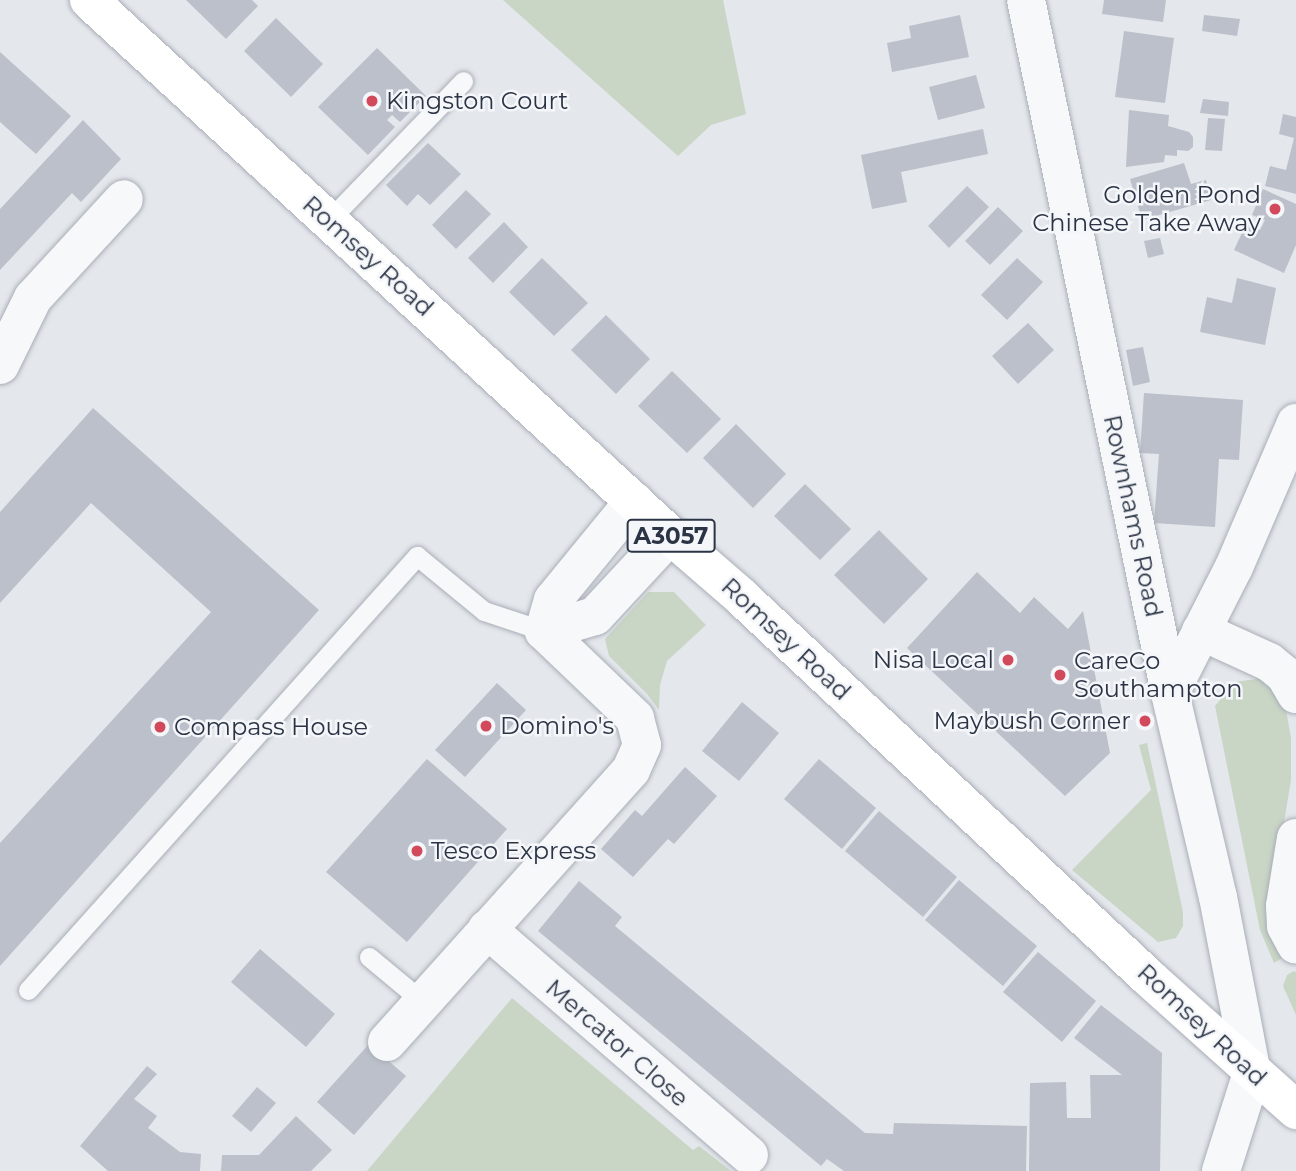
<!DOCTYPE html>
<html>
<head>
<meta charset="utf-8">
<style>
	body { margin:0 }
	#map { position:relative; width:1296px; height:1171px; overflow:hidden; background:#e4e7ec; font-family:Montserrat,sans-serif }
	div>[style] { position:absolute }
	.green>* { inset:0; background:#c9d6c5 }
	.building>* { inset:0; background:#bbc0ca }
	.roads { filter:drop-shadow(0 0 2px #a9aeb7) drop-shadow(0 0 2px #a9aeb7) }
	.service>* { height:19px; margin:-9.5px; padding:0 9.5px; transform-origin:9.5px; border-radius:9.5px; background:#f7f8fa }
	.minor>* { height:38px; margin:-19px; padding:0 19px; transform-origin:19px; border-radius:19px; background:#f7f8fa }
	.tertiary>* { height:38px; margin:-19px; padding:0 19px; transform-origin:19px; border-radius:19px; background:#f7f8fa }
	.primary>* { height:38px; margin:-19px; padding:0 19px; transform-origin:19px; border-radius:19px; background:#fff }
	.dots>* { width:19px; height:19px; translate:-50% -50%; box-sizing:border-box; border:4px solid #f4f6f9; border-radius:50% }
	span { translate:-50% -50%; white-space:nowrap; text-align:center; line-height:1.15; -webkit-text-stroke:5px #f4f6f9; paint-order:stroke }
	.shield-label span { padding:2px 5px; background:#f4f6f9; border:2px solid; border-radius:5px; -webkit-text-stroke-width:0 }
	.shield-label { font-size:23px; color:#2b3445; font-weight:700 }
	.poi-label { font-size:24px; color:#2b3445 }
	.left { translate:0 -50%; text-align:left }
	.right { translate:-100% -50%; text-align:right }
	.street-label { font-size:24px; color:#2b3445 }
</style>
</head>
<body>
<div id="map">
	<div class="green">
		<i style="clip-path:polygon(503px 0,723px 0,746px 114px,711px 125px,678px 156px)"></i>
		<i style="clip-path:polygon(648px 592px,674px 592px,706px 625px,667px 661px,660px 685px,659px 710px,647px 694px,609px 656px,605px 639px)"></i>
		<i style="clip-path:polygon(1263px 678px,1284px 698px,1291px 738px,1291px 780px,1275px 877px,1284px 957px,1274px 963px,1260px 930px,1215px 706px,1235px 682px)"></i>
		<i style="clip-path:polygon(1147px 743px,1183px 912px,1183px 926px,1176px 938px,1158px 942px,1072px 870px,1151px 790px,1139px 745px)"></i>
		<i style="clip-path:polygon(1294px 971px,1296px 972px,1296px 1015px,1283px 986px,1287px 975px)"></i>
		<i style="clip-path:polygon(512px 998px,693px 1150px,699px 1146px,731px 1171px,367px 1171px)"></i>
	</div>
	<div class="building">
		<i style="clip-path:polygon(186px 0,252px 0,258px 6px,226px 39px)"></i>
		<i style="clip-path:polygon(1104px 0,1166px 0,1163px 22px,1102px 14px)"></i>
		<i style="clip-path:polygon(960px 15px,969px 57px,892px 72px,887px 43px,911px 38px,909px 26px)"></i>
		<i style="clip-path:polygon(1204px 15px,1240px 19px,1237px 36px,1202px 31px)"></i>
		<i style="clip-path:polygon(276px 18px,323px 64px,291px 97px,244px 51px)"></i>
		<i style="clip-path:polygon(1124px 31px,1174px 38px,1165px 103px,1115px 97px)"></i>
		<i style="clip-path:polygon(377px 48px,426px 96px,400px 122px,392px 115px,387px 120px,395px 127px,368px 155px,318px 107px)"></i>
		<i style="clip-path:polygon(0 52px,71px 116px,36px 154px,0 122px)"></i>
		<i style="clip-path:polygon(976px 75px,985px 108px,938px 120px,929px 87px)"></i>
		<i style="clip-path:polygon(1203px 99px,1229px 102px,1228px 116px,1200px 113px)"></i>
		<i style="clip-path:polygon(1129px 110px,1169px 115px,1168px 126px,1189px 132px,1193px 137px,1193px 147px,1188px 151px,1177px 150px,1177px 156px,1165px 155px,1164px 162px,1126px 167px)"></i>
		<i style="clip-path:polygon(1283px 114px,1296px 117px,1296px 194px,1265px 186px,1270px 166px,1286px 170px,1294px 138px,1279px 134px)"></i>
		<i style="clip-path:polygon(1208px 118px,1225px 119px,1222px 151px,1205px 150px)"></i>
		<i style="clip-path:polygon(83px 120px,121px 159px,81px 202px,72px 193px,0 270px,0 209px)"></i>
		<i style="clip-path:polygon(983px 129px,988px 154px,901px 172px,907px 202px,872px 209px,861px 155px)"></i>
		<i style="clip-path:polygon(428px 143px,461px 174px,430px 205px,418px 194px,407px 206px,386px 185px)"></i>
		<i style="clip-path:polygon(1184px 163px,1191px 184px,1206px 180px,1211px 200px,1142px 220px,1130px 179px)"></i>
		<i style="clip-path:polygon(967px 186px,989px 207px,949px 248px,928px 226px)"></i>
		<i style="clip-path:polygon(1263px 189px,1296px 204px,1296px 245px,1284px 273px,1234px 250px,1246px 224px,1260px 230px,1265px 220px,1252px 215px)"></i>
		<i style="clip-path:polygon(466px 190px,491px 214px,456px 249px,432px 225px)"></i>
		<i style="clip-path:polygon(998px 207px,1023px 231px,990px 265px,965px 241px)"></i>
		<i style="clip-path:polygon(504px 222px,528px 247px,493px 283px,468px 258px)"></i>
		<i style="clip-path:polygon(1160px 238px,1164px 254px,1148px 258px,1144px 241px)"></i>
		<i style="clip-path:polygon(542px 258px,588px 303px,554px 336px,509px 292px)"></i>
		<i style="clip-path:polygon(1017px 258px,1043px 282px,1007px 320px,981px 295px)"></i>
		<i style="clip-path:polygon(1237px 278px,1276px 288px,1265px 345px,1200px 332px,1207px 297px,1232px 303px)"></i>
		<i style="clip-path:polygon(606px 315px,650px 359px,616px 394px,571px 350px)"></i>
		<i style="clip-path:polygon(1028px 323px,1054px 350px,1018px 384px,992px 356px)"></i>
		<i style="clip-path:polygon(1143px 347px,1150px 382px,1133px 386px,1126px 350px)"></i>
		<i style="clip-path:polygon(672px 371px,721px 419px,687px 453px,638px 406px)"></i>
		<i style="clip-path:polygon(1144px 393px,1243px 400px,1239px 460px,1219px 459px,1215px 527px,1154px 523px,1159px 454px,1140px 453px)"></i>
		<i style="clip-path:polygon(93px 408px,319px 610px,0 966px,0 843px,211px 612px,91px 503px,0 603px,0 512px)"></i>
		<i style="clip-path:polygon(736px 424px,786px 474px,753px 508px,703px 458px)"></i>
		<i style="clip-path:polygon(805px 484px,851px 529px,820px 560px,774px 516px)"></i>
		<i style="clip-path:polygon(879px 530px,928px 579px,884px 624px,834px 575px)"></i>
		<i style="clip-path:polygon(977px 572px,1020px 613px,1034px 597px,1068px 629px,1083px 611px,1110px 753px,1065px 796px,907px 648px)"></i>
		<i style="clip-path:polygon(497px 683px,526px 710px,465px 777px,435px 750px)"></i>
		<i style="clip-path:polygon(742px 702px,779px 733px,739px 781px,702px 751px)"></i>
		<i style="clip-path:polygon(427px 759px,507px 829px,407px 942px,326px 872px)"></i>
		<i style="clip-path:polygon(819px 759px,876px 808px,842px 849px,784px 799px)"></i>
		<i style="clip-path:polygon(685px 767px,717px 796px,674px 844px,668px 839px,633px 877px,601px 849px,635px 810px,642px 816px)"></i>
		<i style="clip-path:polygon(879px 811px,957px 877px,923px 917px,845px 851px)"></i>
		<i style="clip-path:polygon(959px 880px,1037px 946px,1003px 986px,925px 920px)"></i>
		<i style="clip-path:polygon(579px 881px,622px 917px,615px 926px,865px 1133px,893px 1134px,894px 1123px,1027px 1126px,1026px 1171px,844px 1171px,827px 1159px,821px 1166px,538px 931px)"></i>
		<i style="clip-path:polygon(260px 949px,335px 1014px,306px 1047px,231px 982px)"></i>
		<i style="clip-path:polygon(1038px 952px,1096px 1001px,1062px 1042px,1003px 992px)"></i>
		<i style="clip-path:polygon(1101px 1005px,1162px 1053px,1160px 1171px,1029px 1171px,1030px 1083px,1066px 1082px,1067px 1118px,1091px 1118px,1090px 1075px,1122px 1075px,1074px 1038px)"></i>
		<i style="clip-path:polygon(369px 1044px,406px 1076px,354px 1135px,317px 1102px)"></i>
		<i style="clip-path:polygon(147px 1066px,157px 1074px,134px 1099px,157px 1116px,148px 1128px,180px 1152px,201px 1154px,200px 1171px,108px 1171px,80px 1146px)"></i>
		<i style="clip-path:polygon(257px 1087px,276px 1103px,251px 1132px,232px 1116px)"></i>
		<i style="clip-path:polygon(296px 1116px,332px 1150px,311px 1171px,221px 1171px,222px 1155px,259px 1155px)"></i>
	</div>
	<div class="roads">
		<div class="service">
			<i style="left:329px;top:220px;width:193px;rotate:-46deg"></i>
			<i style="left:369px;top:957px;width:69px;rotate:39.7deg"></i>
			<i style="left:28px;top:990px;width:583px;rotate:-48.13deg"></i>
			<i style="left:417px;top:556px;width:87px;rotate:39.4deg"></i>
			<i style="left:484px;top:611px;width:63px;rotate:18.4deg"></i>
		</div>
		<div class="minor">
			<i style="left:0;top:365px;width:75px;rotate:-63.8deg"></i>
			<i style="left:33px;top:298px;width:134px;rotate:-47.4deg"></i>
			<i style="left:544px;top:631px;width:53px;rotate:-16.4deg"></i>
			<i style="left:595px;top:616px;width:110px;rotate:-47.2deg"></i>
			<i style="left:544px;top:631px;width:32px;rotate:-74deg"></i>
			<i style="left:553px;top:600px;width:128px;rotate:-50.7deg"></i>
			<i style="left:1201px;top:631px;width:75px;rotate:24.5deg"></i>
			<i style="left:1269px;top:662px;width:21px;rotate:39deg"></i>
			<i style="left:1285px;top:675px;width:22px;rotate:60deg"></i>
			<i style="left:1296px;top:838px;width:69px;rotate:99.2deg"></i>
			<i style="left:1285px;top:906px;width:20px;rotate:87deg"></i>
			<i style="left:1286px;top:926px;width:21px;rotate:62deg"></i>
			<i style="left:487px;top:929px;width:346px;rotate:40.8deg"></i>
			<i style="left:387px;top:1042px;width:365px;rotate:-48.1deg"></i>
			<i style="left:631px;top:770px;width:27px;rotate:-66deg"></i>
			<i style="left:642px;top:745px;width:28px;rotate:-105deg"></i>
			<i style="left:635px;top:718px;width:126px;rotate:-136.3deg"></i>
		</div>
		<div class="tertiary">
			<i style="left:1026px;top:0;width:708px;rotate:78.26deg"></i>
			<i style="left:1170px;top:693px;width:210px;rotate:76.8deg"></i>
			<i style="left:1218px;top:897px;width:179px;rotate:79.1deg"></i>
			<i style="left:1252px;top:1073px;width:103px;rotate:107.6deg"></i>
			<i style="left:1170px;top:693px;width:141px;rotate:-63.1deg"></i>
			<i style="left:1234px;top:567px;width:157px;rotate:-66.7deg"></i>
		</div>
		<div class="primary">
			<i style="left:89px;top:0;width:790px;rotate:42.64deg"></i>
			<i style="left:670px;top:535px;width:89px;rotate:40.9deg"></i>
			<i style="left:737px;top:593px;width:564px;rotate:43.06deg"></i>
			<i style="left:1149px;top:978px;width:198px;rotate:41.9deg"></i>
		</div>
	</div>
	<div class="dots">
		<i style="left:372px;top:101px;background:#d1495b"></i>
		<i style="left:1275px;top:209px;background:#d1495b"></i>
		<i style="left:1008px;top:660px;background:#d1495b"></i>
		<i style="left:1060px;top:675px;background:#d1495b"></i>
		<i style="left:1145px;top:721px;background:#d1495b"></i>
		<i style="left:486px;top:726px;background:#d1495b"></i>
		<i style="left:160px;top:727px;background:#d1495b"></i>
		<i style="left:417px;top:851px;background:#d1495b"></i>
	</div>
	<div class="shield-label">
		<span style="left:671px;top:536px">A3057</span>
	</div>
	<div class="poi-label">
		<span class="left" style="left:386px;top:101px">Kingston Court</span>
		<span class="right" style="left:1261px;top:209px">Golden Pond<br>Chinese Take Away</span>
		<span class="right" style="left:994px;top:660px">Nisa Local</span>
		<span class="left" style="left:1074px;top:675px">CareCo<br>Southampton</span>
		<span class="right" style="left:1131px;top:721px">Maybush Corner</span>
		<span class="left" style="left:500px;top:726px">Domino's</span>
		<span class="left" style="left:174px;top:727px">Compass House</span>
		<span class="left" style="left:431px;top:851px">Tesco Express</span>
	</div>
	<div class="street-label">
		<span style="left:368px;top:256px;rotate:42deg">Romsey Road</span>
		<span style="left:1133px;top:516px;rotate:78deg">Rownhams Road</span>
		<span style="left:786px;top:639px;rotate:43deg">Romsey Road</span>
		<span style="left:1202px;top:1025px;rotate:43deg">Romsey Road</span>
		<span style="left:617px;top:1043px;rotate:41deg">Mercator Close</span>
	</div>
</div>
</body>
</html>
